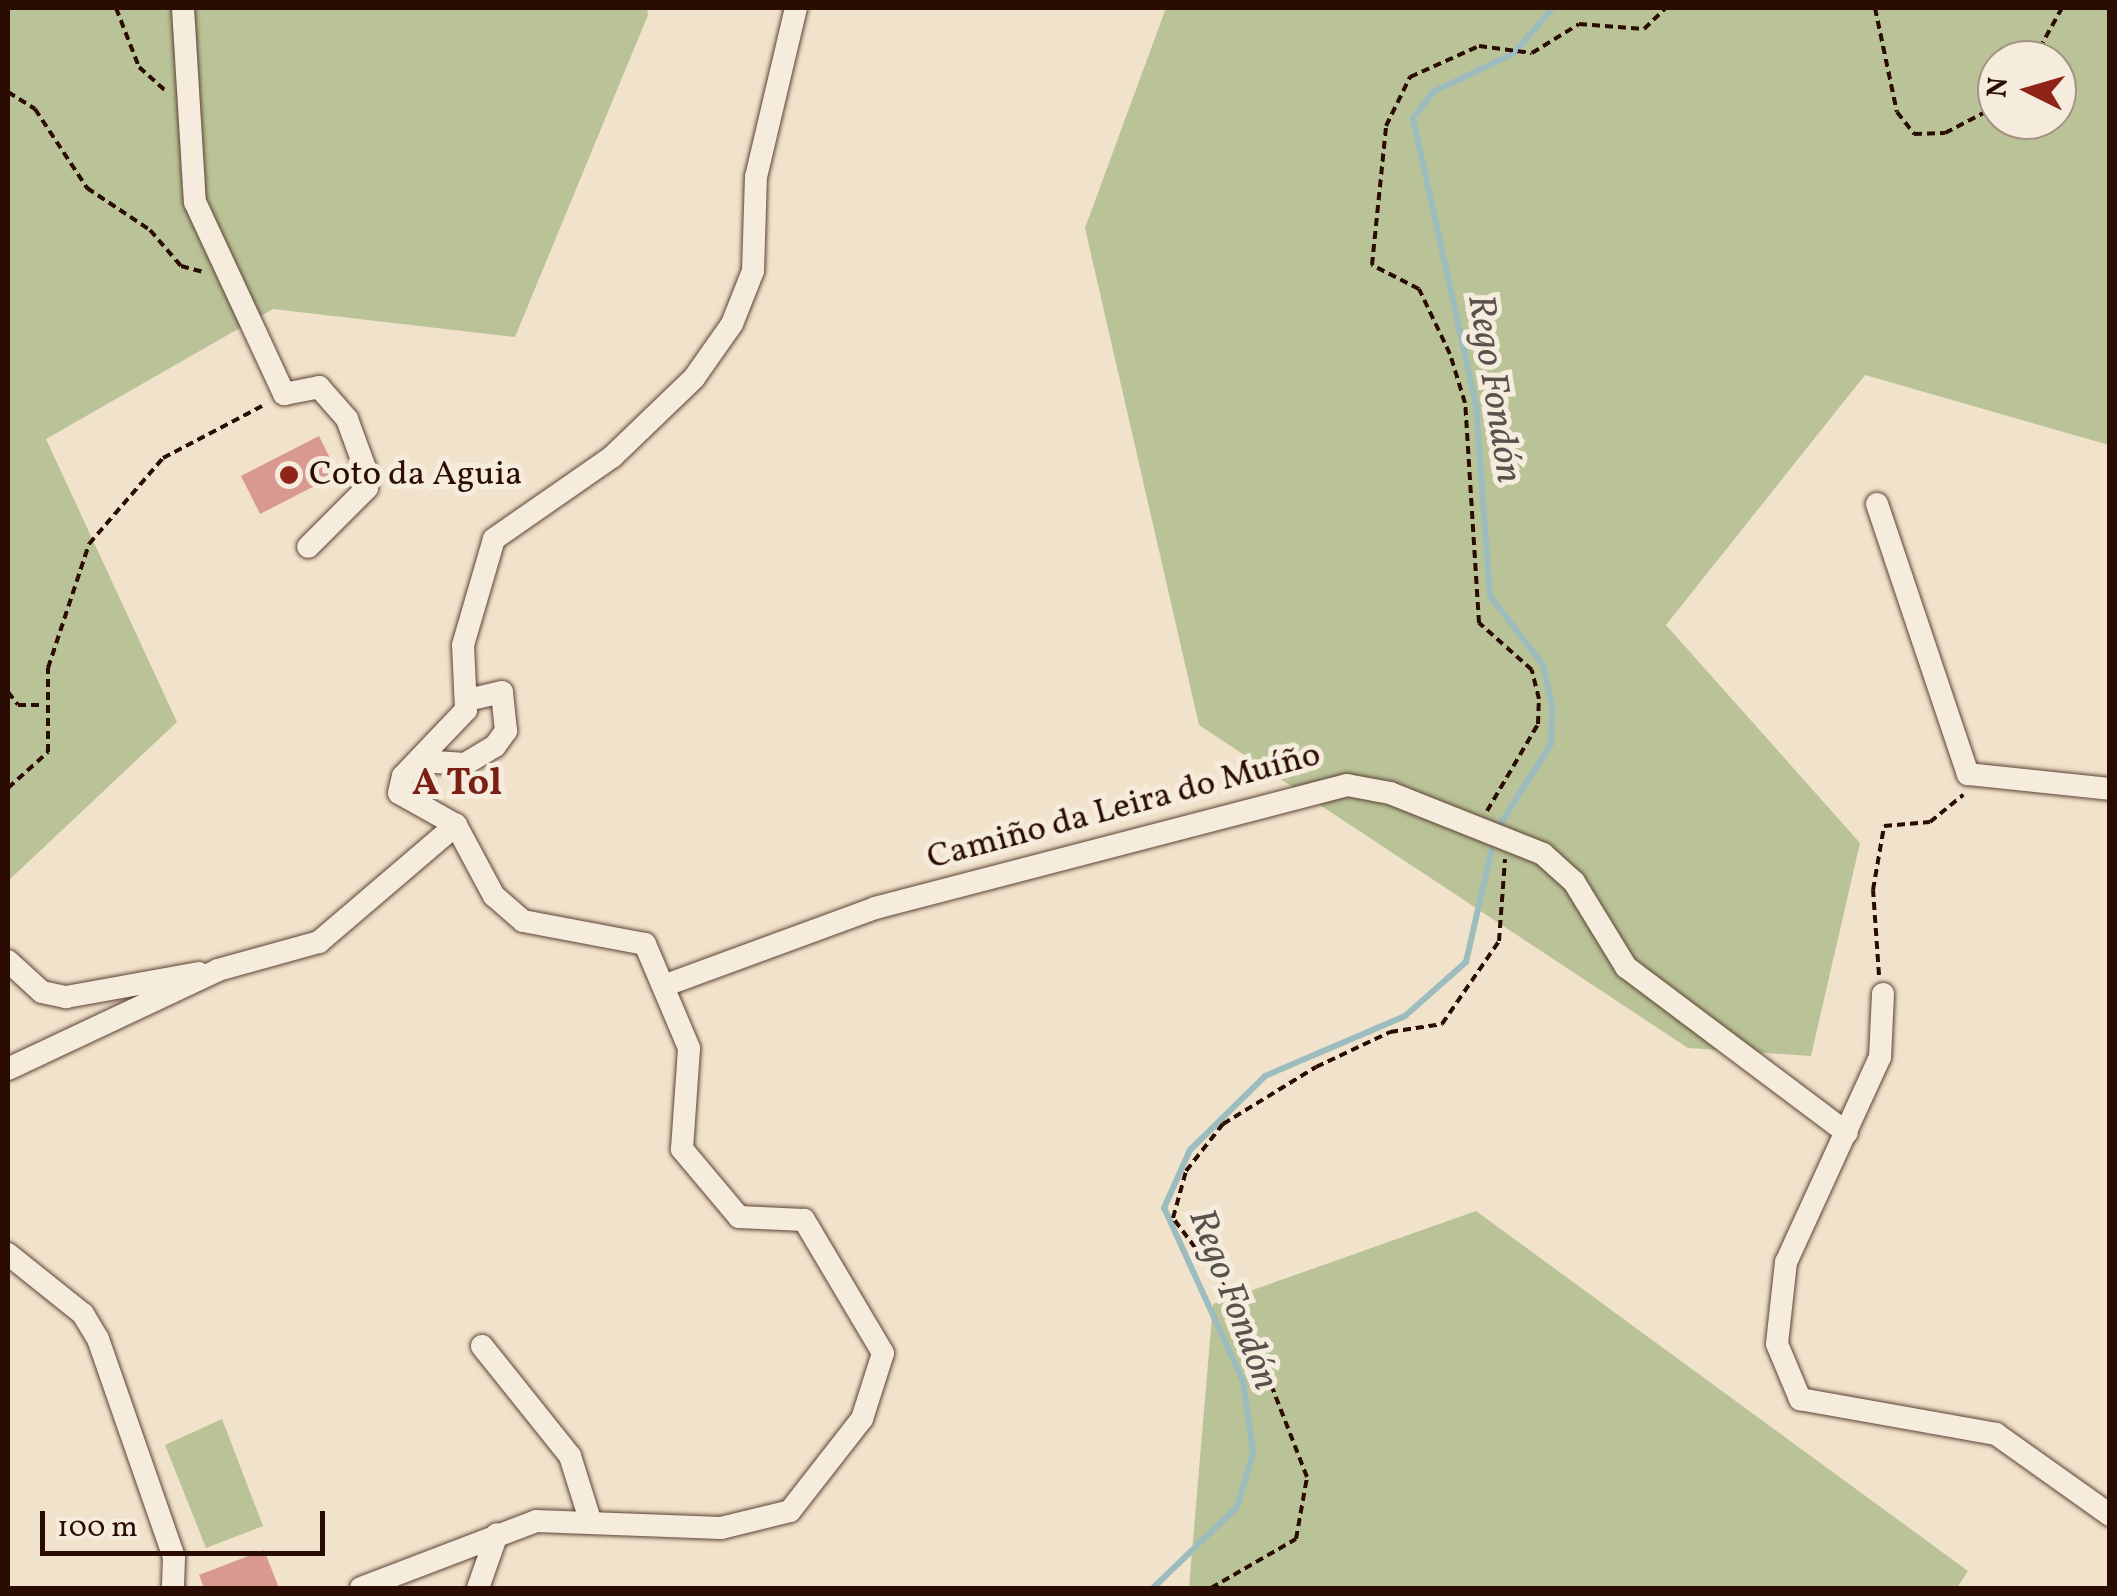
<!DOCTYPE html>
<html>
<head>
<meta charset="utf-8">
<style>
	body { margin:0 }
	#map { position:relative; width:2117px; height:1596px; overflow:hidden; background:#f1e2cb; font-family:Vollkorn,serif }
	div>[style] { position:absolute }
	.green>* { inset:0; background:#bac397 }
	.stream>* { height:6px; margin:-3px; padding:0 3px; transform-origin:3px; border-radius:3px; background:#9cbcbe }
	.building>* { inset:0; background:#d99990 }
	.path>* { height:4px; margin-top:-2px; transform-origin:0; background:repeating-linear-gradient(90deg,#2b0c02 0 8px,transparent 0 13px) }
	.roads { filter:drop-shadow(0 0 2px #5c4234) drop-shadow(0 0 2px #5c4234) }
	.street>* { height:22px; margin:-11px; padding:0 11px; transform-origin:11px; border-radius:11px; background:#f6ecdd }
	.dots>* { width:28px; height:28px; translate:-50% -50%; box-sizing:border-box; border:5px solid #f6ecdd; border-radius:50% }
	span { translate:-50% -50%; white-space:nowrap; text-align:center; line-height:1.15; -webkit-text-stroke:10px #f6ecdd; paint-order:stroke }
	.poi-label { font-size:35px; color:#2b0c02 }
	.left { translate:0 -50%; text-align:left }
	.street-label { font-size:35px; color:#2b0c02 }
	.water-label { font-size:38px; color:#58524d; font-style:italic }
	.neighbourhood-label { font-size:38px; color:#7a1f14; font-weight:700 }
	.frame { position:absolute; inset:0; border:10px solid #2b0c02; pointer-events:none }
	.north { position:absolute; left:1977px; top:40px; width:100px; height:100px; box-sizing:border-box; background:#f6ecdd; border:2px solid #a59285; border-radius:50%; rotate:275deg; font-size:28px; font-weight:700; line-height:40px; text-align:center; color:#2b0c02 }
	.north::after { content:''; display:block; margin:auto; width:35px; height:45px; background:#8f2418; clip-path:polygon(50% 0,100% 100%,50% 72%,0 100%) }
	.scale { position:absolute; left:40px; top:1511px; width:285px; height:45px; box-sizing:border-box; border:5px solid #2b0c02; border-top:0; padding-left:12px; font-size:30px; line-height:35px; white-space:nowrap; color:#2b0c02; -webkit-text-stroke:8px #f6ecdd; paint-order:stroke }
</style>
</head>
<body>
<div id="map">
	<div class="green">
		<i style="clip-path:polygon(8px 8px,647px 8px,648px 15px,515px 337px,273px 309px,46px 439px,177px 722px,8px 881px)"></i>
		<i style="clip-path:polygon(evenodd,1166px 8px,2109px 8px,2109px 445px,1865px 375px,1666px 625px,1860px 843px,1811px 1056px,1688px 1048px,1199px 725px,1085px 228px,1166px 8px,1997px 60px,2057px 60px,2057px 120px,1997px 120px,1997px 60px)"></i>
		<i style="clip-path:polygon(1476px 1211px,1968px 1571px,1957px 1588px,1189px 1588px,1213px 1304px)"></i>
		<i style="clip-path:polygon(222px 1419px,263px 1526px,206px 1548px,165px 1445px)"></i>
	</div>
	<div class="stream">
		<i style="left:1501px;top:823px;width:93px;rotate:-57.7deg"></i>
		<i style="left:1551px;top:744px;width:38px;rotate:-88deg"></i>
		<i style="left:1552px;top:706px;width:42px;rotate:-102.4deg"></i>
		<i style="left:1543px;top:665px;width:87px;rotate:-127.5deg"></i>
		<i style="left:1490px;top:596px;width:192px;rotate:-94.2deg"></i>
		<i style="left:1476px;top:405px;width:294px;rotate:-102.4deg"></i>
		<i style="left:1413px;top:118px;width:33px;rotate:-52deg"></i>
		<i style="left:1433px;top:92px;width:90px;rotate:-25.7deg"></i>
		<i style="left:1514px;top:53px;width:60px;rotate:-49.1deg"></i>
		<i style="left:1153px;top:1588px;width:117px;rotate:-44deg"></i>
		<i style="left:1237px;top:1507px;width:56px;rotate:-73.5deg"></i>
		<i style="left:1253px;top:1453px;width:73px;rotate:-97.9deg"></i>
		<i style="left:1243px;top:1381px;width:190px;rotate:-114.5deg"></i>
		<i style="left:1164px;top:1208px;width:64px;rotate:-65.9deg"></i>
		<i style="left:1190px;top:1150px;width:105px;rotate:-44.6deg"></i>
		<i style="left:1265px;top:1076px;width:152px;rotate:-23.2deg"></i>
		<i style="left:1405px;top:1016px;width:81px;rotate:-41.5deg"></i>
		<i style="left:1466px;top:962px;width:113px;rotate:-77.2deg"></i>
	</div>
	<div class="building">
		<i style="clip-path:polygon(319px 436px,338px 474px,260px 514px,241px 476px)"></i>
		<i style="clip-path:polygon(264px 1550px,279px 1588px,204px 1588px,199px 1575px)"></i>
	</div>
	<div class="path">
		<i style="left:116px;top:8px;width:63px;rotate:68.7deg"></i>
		<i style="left:139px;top:67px;width:36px;rotate:42deg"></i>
		<i style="left:1875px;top:8px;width:106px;rotate:78.1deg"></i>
		<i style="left:1897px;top:112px;width:28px;rotate:52deg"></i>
		<i style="left:1914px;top:134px;width:31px;rotate:-2deg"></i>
		<i style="left:1945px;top:133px;width:59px;rotate:-27.4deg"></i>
		<i style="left:2033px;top:60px;width:60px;rotate:-60.9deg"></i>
		<i style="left:8px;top:92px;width:32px;rotate:32deg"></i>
		<i style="left:35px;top:109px;width:95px;rotate:56.6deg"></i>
		<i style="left:87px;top:188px;width:76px;rotate:33.7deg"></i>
		<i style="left:150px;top:230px;width:48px;rotate:49.3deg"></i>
		<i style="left:181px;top:266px;width:24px;rotate:15deg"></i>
		<i style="left:8px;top:692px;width:16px;rotate:52deg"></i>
		<i style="left:18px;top:705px;width:25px"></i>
		<i style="left:8px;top:788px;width:54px;rotate:-42deg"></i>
		<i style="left:48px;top:752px;width:84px;rotate:-90deg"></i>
		<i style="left:48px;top:668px;width:131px;rotate:-71.7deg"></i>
		<i style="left:89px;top:544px;width:113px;rotate:-49.3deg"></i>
		<i style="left:163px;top:458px;width:116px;rotate:-27.7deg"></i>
		<i style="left:1487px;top:811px;width:101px;rotate:-59.6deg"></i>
		<i style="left:1538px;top:724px;width:25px;rotate:-88deg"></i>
		<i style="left:1539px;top:699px;width:30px;rotate:-104deg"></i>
		<i style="left:1532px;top:670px;width:71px;rotate:-138.4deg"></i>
		<i style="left:1479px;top:623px;width:220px;rotate:-93.6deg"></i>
		<i style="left:1465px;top:403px;width:51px;rotate:-107deg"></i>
		<i style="left:1450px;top:354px;width:72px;rotate:-115.5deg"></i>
		<i style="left:1419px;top:289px;width:53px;rotate:-152.9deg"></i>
		<i style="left:1372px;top:265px;width:140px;rotate:-84.2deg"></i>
		<i style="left:1386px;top:126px;width:55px;rotate:-63.9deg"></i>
		<i style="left:1410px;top:77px;width:76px;rotate:-24.2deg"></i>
		<i style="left:1479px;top:46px;width:53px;rotate:7.5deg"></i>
		<i style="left:1532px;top:53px;width:55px;rotate:-31.7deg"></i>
		<i style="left:1579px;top:24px;width:65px;rotate:4.4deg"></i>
		<i style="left:1644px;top:29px;width:30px;rotate:-44deg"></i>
		<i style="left:1879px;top:975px;width:85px;rotate:-94deg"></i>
		<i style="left:1873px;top:890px;width:65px;rotate:-80.2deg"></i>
		<i style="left:1884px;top:826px;width:46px;rotate:-5deg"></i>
		<i style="left:1930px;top:822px;width:43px;rotate:-39.3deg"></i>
		<i style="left:1211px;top:1588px;width:98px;rotate:-30deg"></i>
		<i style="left:1296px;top:1539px;width:63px;rotate:-79.9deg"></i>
		<i style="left:1307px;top:1477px;width:179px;rotate:-111.3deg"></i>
		<i style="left:1242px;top:1310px;width:115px;rotate:-126.9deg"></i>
		<i style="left:1173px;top:1218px;width:49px;rotate:-74.5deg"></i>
		<i style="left:1186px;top:1171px;width:60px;rotate:-51.8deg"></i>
		<i style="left:1223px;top:1124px;width:109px;rotate:-31.5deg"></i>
		<i style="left:1316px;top:1067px;width:82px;rotate:-25.3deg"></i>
		<i style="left:1390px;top:1032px;width:53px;rotate:-8.7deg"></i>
		<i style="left:1442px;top:1024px;width:101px;rotate:-55.5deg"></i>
		<i style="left:1499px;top:941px;width:82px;rotate:-85.8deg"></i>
	</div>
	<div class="roads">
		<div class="street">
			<i style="left:183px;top:8px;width:194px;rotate:86.5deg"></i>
			<i style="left:195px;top:202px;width:212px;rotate:65.1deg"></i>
			<i style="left:284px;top:394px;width:36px;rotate:-11deg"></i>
			<i style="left:319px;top:387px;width:43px;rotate:48.8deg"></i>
			<i style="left:347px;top:419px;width:55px;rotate:69.9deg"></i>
			<i style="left:366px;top:471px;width:17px;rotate:87deg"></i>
			<i style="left:367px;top:488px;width:83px;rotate:135deg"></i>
			<i style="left:1877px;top:504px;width:285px;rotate:71.4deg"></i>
			<i style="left:1968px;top:774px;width:143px;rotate:6deg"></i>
			<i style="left:421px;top:761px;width:44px;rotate:3.9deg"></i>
			<i style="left:465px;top:764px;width:35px;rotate:-31deg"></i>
			<i style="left:495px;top:746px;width:19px;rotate:-54deg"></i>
			<i style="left:506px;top:731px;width:39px;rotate:-96deg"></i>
			<i style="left:502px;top:692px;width:36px;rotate:167deg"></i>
			<i style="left:8px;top:961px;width:46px;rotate:42.4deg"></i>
			<i style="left:42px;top:992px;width:25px;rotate:12deg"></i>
			<i style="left:66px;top:997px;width:135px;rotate:-10.2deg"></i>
			<i style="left:666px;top:985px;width:223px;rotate:-20.2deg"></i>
			<i style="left:875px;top:908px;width:488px;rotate:-14.6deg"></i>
			<i style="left:1347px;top:785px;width:44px;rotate:10.5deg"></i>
			<i style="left:1390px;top:793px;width:165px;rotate:21.7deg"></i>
			<i style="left:1543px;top:854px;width:42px;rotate:42.1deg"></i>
			<i style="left:1574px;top:882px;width:100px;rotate:58.5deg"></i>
			<i style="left:1626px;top:967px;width:276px;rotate:36.9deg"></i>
			<i style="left:1883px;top:994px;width:63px;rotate:92.7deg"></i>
			<i style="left:1880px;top:1057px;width:226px;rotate:114.6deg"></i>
			<i style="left:1786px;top:1262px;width:82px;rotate:96.3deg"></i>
			<i style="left:1777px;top:1344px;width:60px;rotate:67.3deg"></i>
			<i style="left:1800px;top:1399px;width:199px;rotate:10.1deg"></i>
			<i style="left:1996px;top:1434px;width:140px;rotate:35.4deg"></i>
			<i style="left:8px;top:1069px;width:232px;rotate:-25.2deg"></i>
			<i style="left:218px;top:970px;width:105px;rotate:-15.5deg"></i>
			<i style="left:319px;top:942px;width:180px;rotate:-40.5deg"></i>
			<i style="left:8px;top:1254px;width:96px;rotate:38.7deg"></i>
			<i style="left:83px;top:1314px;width:29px;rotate:59deg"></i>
			<i style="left:98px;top:1339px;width:231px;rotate:70.8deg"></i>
			<i style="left:174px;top:1557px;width:31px;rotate:92deg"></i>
			<i style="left:482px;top:1346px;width:141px;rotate:51.3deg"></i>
			<i style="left:570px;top:1456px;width:70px;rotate:72.6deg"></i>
			<i style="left:361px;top:1588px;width:187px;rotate:-20.9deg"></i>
			<i style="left:536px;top:1521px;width:185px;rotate:2.2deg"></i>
			<i style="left:721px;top:1528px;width:71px;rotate:-13.8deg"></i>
			<i style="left:790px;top:1511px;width:117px;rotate:-52deg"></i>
			<i style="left:862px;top:1419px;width:69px;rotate:-72.3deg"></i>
			<i style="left:883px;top:1353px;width:155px;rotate:-120.7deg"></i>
			<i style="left:804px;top:1220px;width:65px;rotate:-177.4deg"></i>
			<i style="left:739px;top:1217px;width:89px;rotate:-130deg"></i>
			<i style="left:682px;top:1149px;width:101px;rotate:-86deg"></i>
			<i style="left:689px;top:1048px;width:113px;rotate:-112.9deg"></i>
			<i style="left:645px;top:944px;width:124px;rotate:-169.3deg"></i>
			<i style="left:523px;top:921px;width:38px;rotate:-139deg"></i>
			<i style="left:494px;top:896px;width:81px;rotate:-118.2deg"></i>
			<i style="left:456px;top:825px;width:65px;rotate:-150.7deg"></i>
			<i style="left:399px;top:793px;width:17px;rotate:-77deg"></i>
			<i style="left:403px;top:776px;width:91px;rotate:-46.3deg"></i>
			<i style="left:466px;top:710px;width:65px;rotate:-92.6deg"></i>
			<i style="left:463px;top:645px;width:110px;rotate:-73.7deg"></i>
			<i style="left:494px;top:539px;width:144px;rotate:-34.8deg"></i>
			<i style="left:612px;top:457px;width:114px;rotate:-43.9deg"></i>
			<i style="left:694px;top:378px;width:66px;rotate:-54.9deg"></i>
			<i style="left:732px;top:324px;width:57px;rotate:-68.4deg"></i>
			<i style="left:753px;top:271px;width:94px;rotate:-88.2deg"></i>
			<i style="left:756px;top:177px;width:174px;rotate:-76.7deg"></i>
			<i style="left:478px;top:1588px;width:57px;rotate:-70.6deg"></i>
		</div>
	</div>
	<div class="dots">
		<i style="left:289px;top:475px;background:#8f2418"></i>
	</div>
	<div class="poi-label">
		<span class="left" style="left:309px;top:475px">Coto da Aguia</span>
	</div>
	<div class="street-label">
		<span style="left:1124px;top:807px;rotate:-15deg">Camiño da Leira do Muíño</span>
	</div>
	<div class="water-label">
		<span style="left:1493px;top:389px;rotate:81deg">Rego Fondón</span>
		<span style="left:1232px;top:1300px;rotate:69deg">Rego Fondón</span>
	</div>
	<div class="neighbourhood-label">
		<span style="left:457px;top:785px">A Tol</span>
	</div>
	<div class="frame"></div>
	<div class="north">N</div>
	<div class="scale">100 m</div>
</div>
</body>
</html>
